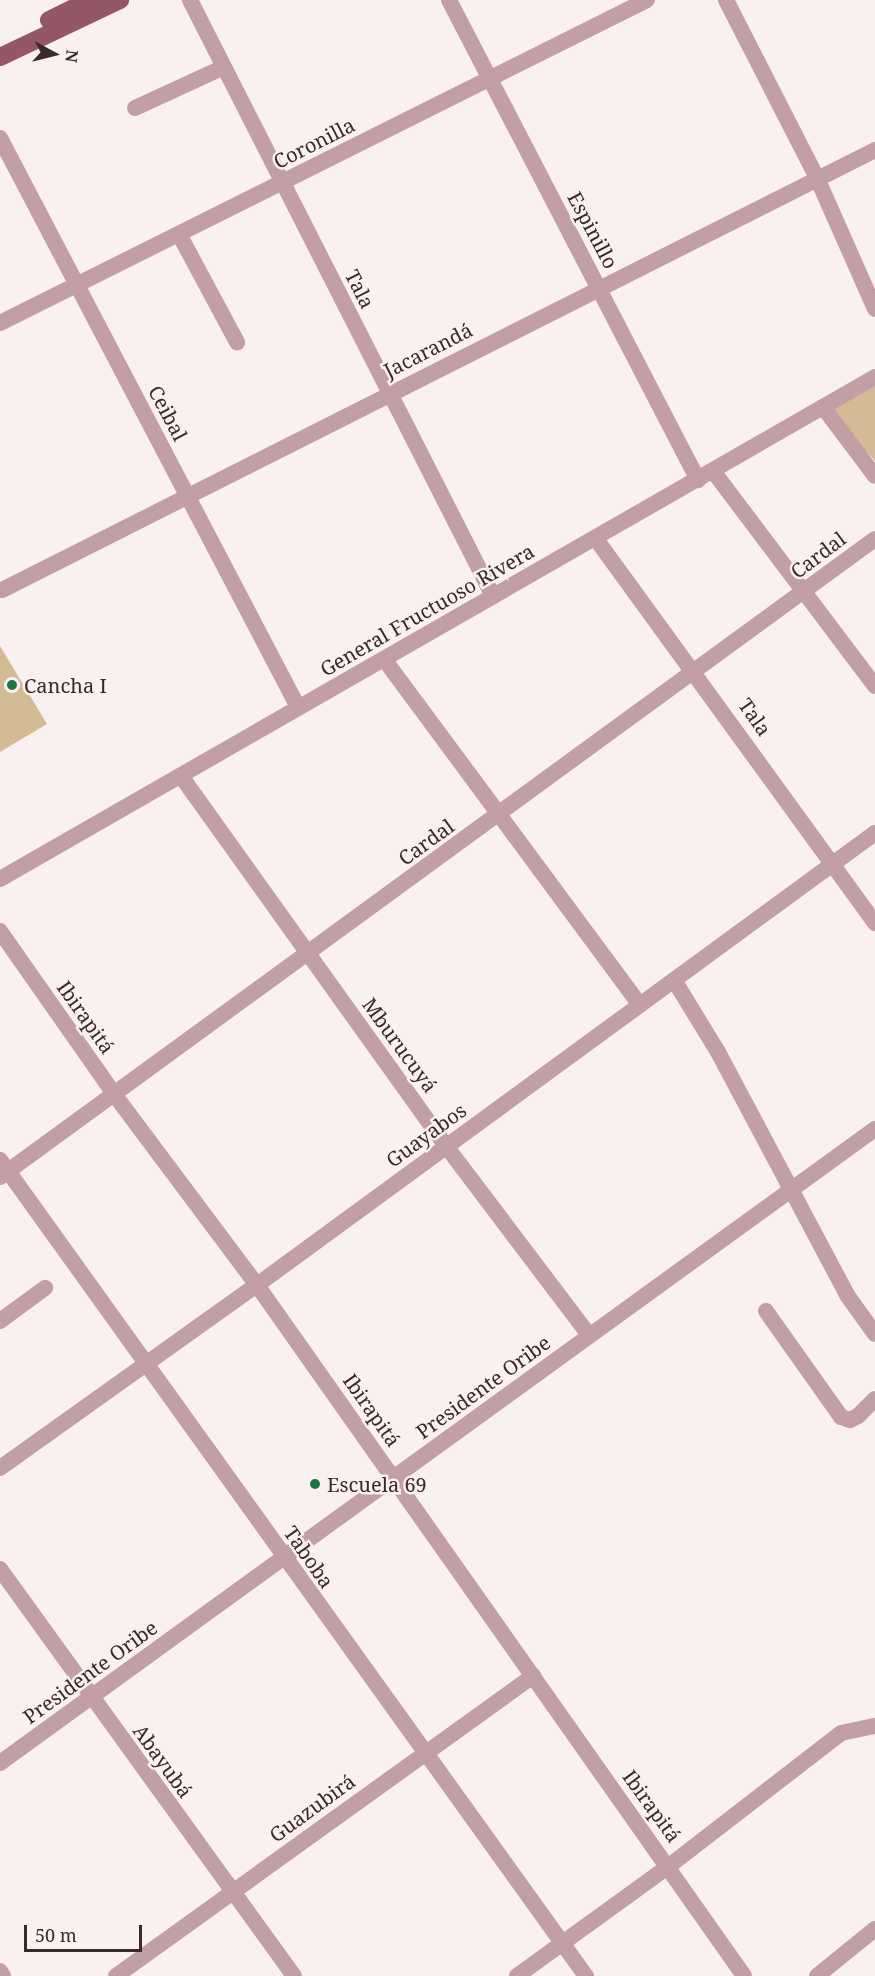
<!DOCTYPE html>
<html>
<head>
<meta charset="utf-8">
<style>
	body { margin:0 }
	#map { position:relative; width:875px; height:1976px; overflow:hidden; background:#f9f1ef; font-family:"Noto Serif",serif }
	div>[style] { position:absolute }
	.green>* { inset:0; background:#d3bc95 }
	.minor>* { height:16px; margin:-8px; padding:0 8px; transform-origin:8px; border-radius:8px; background:#c29ea5 }
	.major>* { height:18px; margin:-9px; padding:0 9px; transform-origin:9px; border-radius:9px; background:#945765 }
	.dots>* { width:16px; height:16px; translate:-50% -50%; box-sizing:border-box; border:3px solid #f9f1ef; border-radius:50% }
	span { translate:-50% -50%; white-space:nowrap; text-align:center; line-height:1.15; -webkit-text-stroke:5px #f9f1ef; paint-order:stroke }
	.street-label { font-size:20px; color:#392927 }
	.poi-label { font-size:20px; color:#392927 }
	.left { translate:0 -50%; text-align:left }
	.north { position:absolute; left:24px; top:24px; width:60px; height:60px; -webkit-text-stroke:4px #f9f1ef; paint-order:stroke; rotate:97deg; font-size:16px; font-weight:700; line-height:24px; text-align:center; color:#392927 }
	.north::after { content:''; display:block; margin:auto; width:21px; height:27px; background:#392927; clip-path:polygon(50% 0,100% 100%,50% 72%,0 100%) }
	.scale { position:absolute; left:24px; top:1925px; width:118px; height:27px; box-sizing:border-box; border:3px solid #392927; border-top:0; padding-left:8px; font-size:18px; line-height:21px; white-space:nowrap; color:#392927; -webkit-text-stroke:4px #f9f1ef; paint-order:stroke }
</style>
</head>
<body>
<div id="map">
	<div class="green">
		<i style="clip-path:polygon(875px 386px,875px 461px,831px 411px)"></i>
		<i style="clip-path:polygon(0 646px,47px 724px,0 752px)"></i>
	</div>
	<div class="minor">
		<i style="left:190px;top:0;width:669px;rotate:63.05deg"></i>
		<i style="left:449px;top:0;width:541px;rotate:62.58deg"></i>
		<i style="left:726px;top:0;width:200px;rotate:62.9deg"></i>
		<i style="left:817px;top:178px;width:143px;rotate:66.1deg"></i>
		<i style="left:135px;top:108px;width:98px;rotate:-24.7deg"></i>
		<i style="left:0;top:138px;width:642px;rotate:62.36deg"></i>
		<i style="left:179px;top:234px;width:123px;rotate:61.8deg"></i>
		<i style="left:0;top:323px;width:723px;rotate:-26.53deg"></i>
		<i style="left:823px;top:407px;width:86px;rotate:53deg"></i>
		<i style="left:713px;top:471px;width:269px;rotate:53deg"></i>
		<i style="left:596px;top:539px;width:475px;rotate:54deg"></i>
		<i style="left:2px;top:590px;width:978px;rotate:-26.75deg"></i>
		<i style="left:384px;top:659px;width:430px;rotate:53.5deg"></i>
		<i style="left:181px;top:776px;width:455px;rotate:54.4deg"></i>
		<i style="left:446px;top:1146px;width:237px;rotate:52.9deg"></i>
		<i style="left:0;top:879px;width:1009px;rotate:-29.84deg"></i>
		<i style="left:0;top:931px;width:199px;rotate:55deg"></i>
		<i style="left:114px;top:1094px;width:239px;rotate:53.2deg"></i>
		<i style="left:257px;top:1285px;width:845px;rotate:54.82deg"></i>
		<i style="left:674px;top:980px;width:84px;rotate:58.6deg"></i>
		<i style="left:718px;top:1052px;width:275px;rotate:62deg"></i>
		<i style="left:847px;top:1295px;width:48px;rotate:54.3deg"></i>
		<i style="left:0;top:1160px;width:1005px;rotate:54.32deg"></i>
		<i style="left:0;top:1177px;width:1083px;rotate:-36.1deg"></i>
		<i style="left:766px;top:1311px;width:130px;rotate:54.7deg"></i>
		<i style="left:841px;top:1417px;width:9px;rotate:18deg"></i>
		<i style="left:850px;top:1420px;width:9px;rotate:-27deg"></i>
		<i style="left:858px;top:1416px;width:24px;rotate:-45deg"></i>
		<i style="left:0;top:1321px;width:56px;rotate:-36.3deg"></i>
		<i style="left:0;top:1468px;width:315px;rotate:-35.5deg"></i>
		<i style="left:257px;top:1285px;width:766px;rotate:-36.18deg"></i>
		<i style="left:0;top:1569px;width:502px;rotate:54.16deg"></i>
		<i style="left:0;top:1763px;width:1081px;rotate:-35.93deg"></i>
		<i style="left:0;top:1971px;width:6px;rotate:59deg"></i>
		<i style="left:116px;top:1976px;width:514px;rotate:-35.73deg"></i>
		<i style="left:517px;top:1976px;width:188px;rotate:-35.9deg"></i>
		<i style="left:669px;top:1866px;width:217px;rotate:-37.7deg"></i>
		<i style="left:841px;top:1733px;width:35px;rotate:-12deg"></i>
		<i style="left:817px;top:1976px;width:75px;rotate:-39deg"></i>
	</div>
	<div class="major">
		<i style="left:49px;top:20px;width:46px;rotate:-26deg"></i>
		<i style="left:0;top:57px;width:133px;rotate:-25.4deg"></i>
	</div>
	<div class="dots">
		<i style="left:12px;top:685px;background:#207345"></i>
		<i style="left:315px;top:1484px;background:#207345"></i>
	</div>
	<div class="street-label">
		<span style="left:314px;top:143px;rotate:-27deg">Coronilla</span>
		<span style="left:593px;top:230px;rotate:62deg">Espinillo</span>
		<span style="left:360px;top:289px;rotate:63deg">Tala</span>
		<span style="left:428px;top:350px;rotate:-27deg">Jacarandá</span>
		<span style="left:168px;top:413px;rotate:62deg">Ceibal</span>
		<span style="left:818px;top:555px;rotate:-37deg">Cardal</span>
		<span style="left:427px;top:610px;rotate:-30deg">General Fructuoso Rivera</span>
		<span style="left:755px;top:717px;rotate:55deg">Tala</span>
		<span style="left:426px;top:842px;rotate:-36deg">Cardal</span>
		<span style="left:86px;top:1017px;rotate:55deg">Ibirapitá</span>
		<span style="left:400px;top:1045px;rotate:54deg">Mburucuyá</span>
		<span style="left:426px;top:1135px;rotate:-36deg">Guayabos</span>
		<span style="left:483px;top:1387px;rotate:-36deg">Presidente Oribe</span>
		<span style="left:372px;top:1410px;rotate:55deg">Ibirapitá</span>
		<span style="left:309px;top:1557px;rotate:55deg">Taboba</span>
		<span style="left:90px;top:1672px;rotate:-36deg">Presidente Oribe</span>
		<span style="left:163px;top:1761px;rotate:54deg">Abayubá</span>
		<span style="left:652px;top:1806px;rotate:54deg">Ibirapitá</span>
		<span style="left:312px;top:1808px;rotate:-36deg">Guazubirá</span>
	</div>
	<div class="poi-label">
		<span class="left" style="left:24px;top:685px">Cancha I</span>
		<span class="left" style="left:327px;top:1484px">Escuela 69</span>
	</div>
	<div class="north">N</div>
	<div class="scale">50 m</div>
</div>
</body>
</html>
